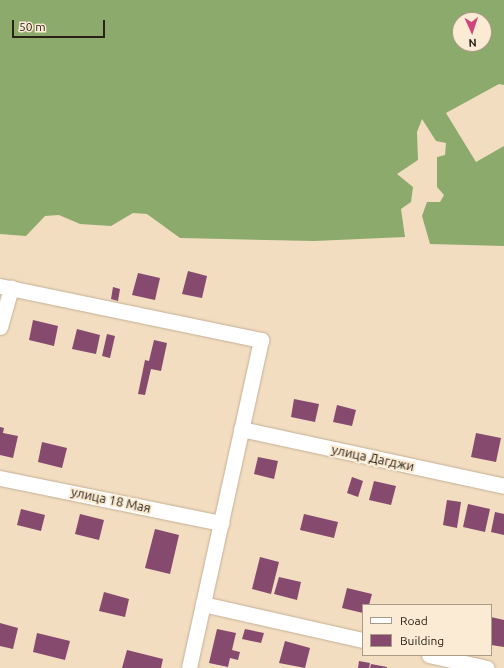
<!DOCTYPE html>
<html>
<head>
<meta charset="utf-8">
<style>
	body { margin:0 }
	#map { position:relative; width:504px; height:668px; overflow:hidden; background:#f2ddc1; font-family:Ubuntu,sans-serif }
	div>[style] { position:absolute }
	.forest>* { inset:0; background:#8caa6c }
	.building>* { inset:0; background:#854a6e }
	.roads { filter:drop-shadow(0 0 1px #c4af94) drop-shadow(0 0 1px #c4af94) }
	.minor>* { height:15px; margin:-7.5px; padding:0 7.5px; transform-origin:7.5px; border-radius:7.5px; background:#fff }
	span { translate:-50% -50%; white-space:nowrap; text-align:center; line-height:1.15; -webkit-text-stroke:4px #fcebd4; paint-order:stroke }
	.street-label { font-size:13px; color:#2a2217 }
	.legend { position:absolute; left:362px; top:604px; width:130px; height:52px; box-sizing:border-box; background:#fcebd4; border:1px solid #a89b88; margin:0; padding:5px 7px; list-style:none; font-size:12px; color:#2a2217 }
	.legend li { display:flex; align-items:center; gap:8px; height:20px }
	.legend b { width:20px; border:1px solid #a89b88 }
	.north { position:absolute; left:452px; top:12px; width:40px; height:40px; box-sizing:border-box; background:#fcebd4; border:1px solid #a89b88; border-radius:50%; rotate:177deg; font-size:11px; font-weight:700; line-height:16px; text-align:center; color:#2a2217 }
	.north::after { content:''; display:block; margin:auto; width:14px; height:18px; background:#cf457c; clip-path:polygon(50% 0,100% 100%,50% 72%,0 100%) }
	.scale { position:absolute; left:12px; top:20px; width:93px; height:18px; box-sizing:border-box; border:2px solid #2a2217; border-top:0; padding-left:5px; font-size:12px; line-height:14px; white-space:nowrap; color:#2a2217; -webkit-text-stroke:3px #fcebd4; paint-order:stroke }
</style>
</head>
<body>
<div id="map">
	<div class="forest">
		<i style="clip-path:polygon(evenodd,0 0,504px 0,504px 85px,499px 84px,446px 113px,476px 162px,504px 146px,504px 246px,430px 244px,422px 216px,427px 202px,440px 202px,444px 195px,437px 187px,437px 157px,445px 155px,446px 143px,436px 141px,422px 119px,417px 132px,418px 160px,397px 174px,413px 187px,411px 202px,401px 209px,405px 237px,314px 241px,180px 238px,147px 214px,133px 213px,111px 226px,80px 224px,59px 215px,45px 216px,26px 236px,0 234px,0 0,460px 20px,484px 20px,484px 44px,460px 44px,460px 20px)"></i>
	</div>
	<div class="building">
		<i style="clip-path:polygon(188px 271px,207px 276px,202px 298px,182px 294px)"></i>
		<i style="clip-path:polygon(138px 273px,160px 278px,155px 300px,132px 295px)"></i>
		<i style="clip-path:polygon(113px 287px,120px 289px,118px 301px,111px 299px)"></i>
		<i style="clip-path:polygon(33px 320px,58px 326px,54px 346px,29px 340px)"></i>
		<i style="clip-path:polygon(77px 329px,100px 335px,96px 354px,72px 349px)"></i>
		<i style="clip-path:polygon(107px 334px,115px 336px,110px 358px,102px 356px)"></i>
		<i style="clip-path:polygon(154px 340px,167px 343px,161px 371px,151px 369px,145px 395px,138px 394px,145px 360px,149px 361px)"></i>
		<i style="clip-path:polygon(294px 399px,319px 404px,315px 422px,291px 417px)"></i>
		<i style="clip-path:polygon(337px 405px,356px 410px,352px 426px,333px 422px)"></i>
		<i style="clip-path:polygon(0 427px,4px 428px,3px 433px,18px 436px,13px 458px,0 455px)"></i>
		<i style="clip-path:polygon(476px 433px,501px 438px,496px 462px,471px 457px)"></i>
		<i style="clip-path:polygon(42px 442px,67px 448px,62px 468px,38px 462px)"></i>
		<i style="clip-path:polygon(258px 457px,278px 461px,274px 479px,254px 474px)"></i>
		<i style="clip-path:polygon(352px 477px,363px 481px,358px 497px,347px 493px)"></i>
		<i style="clip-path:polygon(374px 481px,396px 486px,391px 505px,369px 500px)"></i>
		<i style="clip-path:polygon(447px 500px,461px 502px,457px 528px,443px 525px)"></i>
		<i style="clip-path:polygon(468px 504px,490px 509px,485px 532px,463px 527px)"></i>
		<i style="clip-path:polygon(21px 509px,45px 515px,41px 531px,17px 525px)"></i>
		<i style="clip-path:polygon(495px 512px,504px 514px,504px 535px,491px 532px)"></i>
		<i style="clip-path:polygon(80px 514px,104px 520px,99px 540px,75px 534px)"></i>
		<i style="clip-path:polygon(304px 514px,338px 522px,334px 538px,300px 530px)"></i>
		<i style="clip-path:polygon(155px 529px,179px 535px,170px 574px,145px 568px)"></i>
		<i style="clip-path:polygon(260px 557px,279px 562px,271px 594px,252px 589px)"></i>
		<i style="clip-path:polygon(279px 577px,301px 582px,297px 600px,274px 594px)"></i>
		<i style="clip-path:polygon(347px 588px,372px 594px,369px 605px,363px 605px,363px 613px,342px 608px)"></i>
		<i style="clip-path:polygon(104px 592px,129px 599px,125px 617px,99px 611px)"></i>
		<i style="clip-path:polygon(491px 617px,504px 620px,504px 647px,491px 645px)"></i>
		<i style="clip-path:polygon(0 623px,18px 628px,13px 649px,0 646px)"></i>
		<i style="clip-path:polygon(217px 629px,236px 633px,232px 650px,240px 652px,238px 660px,230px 658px,228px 667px,209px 663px)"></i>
		<i style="clip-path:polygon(245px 629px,264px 633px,261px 643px,242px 639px)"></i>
		<i style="clip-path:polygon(37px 633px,70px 641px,65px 660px,33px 652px)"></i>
		<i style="clip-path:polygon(285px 641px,310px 648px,305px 668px,279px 663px)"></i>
		<i style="clip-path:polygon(127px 650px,163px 659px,161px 668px,122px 668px)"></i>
		<i style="clip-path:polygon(359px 661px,370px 663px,369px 668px,358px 668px)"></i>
		<i style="clip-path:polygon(371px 664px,387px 667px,387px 668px,370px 668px)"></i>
	</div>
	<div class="roads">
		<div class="minor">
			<i style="left:0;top:286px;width:267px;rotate:11.7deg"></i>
			<i style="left:261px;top:340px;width:336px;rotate:102.4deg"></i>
			<i style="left:0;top:327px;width:41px;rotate:-74.2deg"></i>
			<i style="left:241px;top:429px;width:269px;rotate:12.2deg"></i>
			<i style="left:0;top:478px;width:226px;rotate:11.5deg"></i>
			<i style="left:203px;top:604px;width:164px;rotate:12.7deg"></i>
			<i style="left:429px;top:655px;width:59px;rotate:12.6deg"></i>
		</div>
	</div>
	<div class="street-label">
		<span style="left:373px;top:458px;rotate:12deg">улица Дагджи</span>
		<span style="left:111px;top:500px;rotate:12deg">улица 18 Мая</span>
	</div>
	<ul class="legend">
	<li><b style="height:5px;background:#fff"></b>Road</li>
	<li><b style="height:11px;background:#854a6e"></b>Building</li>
	</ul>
	<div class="north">N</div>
	<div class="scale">50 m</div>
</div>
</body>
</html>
